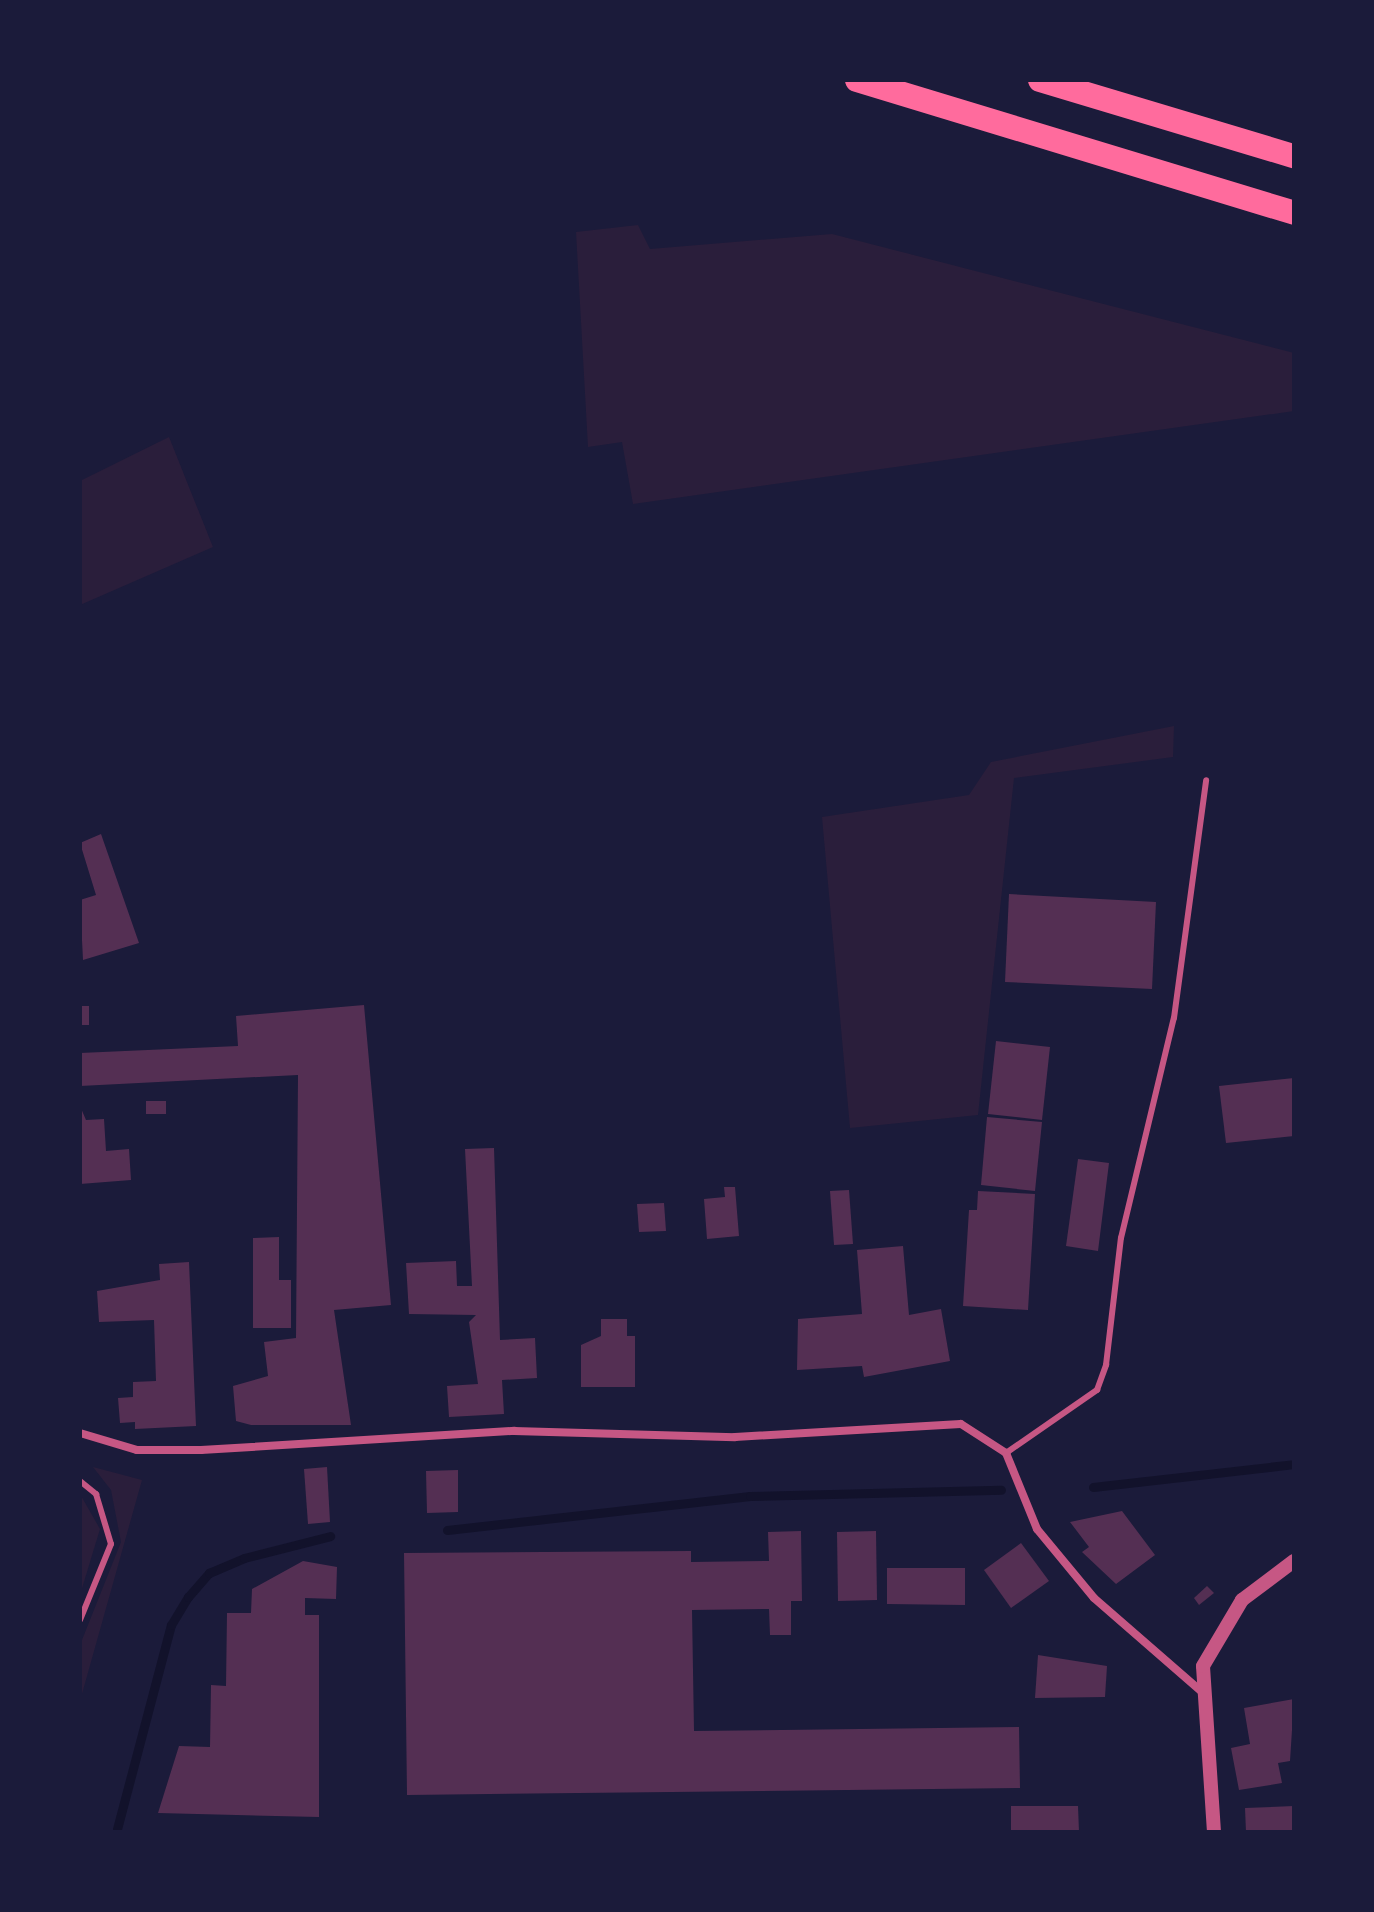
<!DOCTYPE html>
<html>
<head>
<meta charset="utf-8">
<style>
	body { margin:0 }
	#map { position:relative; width:1374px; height:1912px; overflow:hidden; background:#1b1b3a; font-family:"IBM Plex Sans",sans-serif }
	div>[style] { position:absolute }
	.green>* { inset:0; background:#2a1e3b }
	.stream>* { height:9px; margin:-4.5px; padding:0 4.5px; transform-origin:4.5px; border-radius:4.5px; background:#12122b }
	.building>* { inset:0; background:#542f53 }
	.service>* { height:6px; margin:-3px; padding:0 3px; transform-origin:3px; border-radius:3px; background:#c65784 }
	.minor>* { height:8px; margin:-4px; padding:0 4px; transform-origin:4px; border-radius:4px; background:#c65784 }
	.tertiary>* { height:14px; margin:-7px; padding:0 7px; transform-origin:7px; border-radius:7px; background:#c65784 }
	.motorway>* { height:24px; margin:-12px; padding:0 12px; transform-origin:12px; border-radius:12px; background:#ff6b9d }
	span { translate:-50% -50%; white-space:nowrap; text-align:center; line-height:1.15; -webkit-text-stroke:8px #1b1b3a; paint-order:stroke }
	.frame { position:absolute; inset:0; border:82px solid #1b1b3a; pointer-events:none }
</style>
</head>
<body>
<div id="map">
	<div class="green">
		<i style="clip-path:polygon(638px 225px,650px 249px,832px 234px,1294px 353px,1294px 411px,633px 504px,622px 442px,588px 447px,576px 232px)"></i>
		<i style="clip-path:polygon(169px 437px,213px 547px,80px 605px,80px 481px)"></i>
		<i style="clip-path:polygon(1174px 726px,1173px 757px,1014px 778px,978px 1115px,850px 1128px,822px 817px,969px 795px,991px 762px)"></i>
		<i style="clip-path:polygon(93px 1467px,142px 1480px,80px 1701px,80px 1645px,121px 1542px,111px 1490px)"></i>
		<i style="clip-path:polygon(80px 1494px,100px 1529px,80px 1595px)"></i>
	</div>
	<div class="stream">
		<i style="left:1093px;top:1487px;width:202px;rotate:-6.5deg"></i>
		<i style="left:447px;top:1530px;width:305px;rotate:-6.4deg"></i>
		<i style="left:750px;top:1496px;width:251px;rotate:-1.4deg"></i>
		<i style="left:117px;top:1829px;width:211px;rotate:-75.2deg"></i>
		<i style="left:171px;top:1625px;width:33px;rotate:-59deg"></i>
		<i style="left:188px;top:1597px;width:32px;rotate:-49deg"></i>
		<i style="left:209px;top:1573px;width:38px;rotate:-23deg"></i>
		<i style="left:244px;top:1558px;width:89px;rotate:-14.3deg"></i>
	</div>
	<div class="building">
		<i style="clip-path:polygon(101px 834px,139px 943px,83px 960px,80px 900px,96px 895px,80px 843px)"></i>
		<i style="clip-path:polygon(1009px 894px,1156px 902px,1152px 989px,1005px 982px)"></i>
		<i style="clip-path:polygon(364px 1005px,391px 1305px,334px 1310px,351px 1425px,251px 1425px,236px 1421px,233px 1386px,268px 1376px,264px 1342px,296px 1338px,298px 1075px,80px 1086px,80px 1053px,238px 1046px,236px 1016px)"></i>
		<i style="clip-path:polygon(80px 1006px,89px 1006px,89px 1025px,80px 1025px)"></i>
		<i style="clip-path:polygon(996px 1041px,1050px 1047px,1042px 1120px,988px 1114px)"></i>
		<i style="clip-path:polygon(1294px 1078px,1294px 1136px,1226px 1143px,1219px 1086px)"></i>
		<i style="clip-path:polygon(146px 1101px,166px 1101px,166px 1114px,146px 1114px)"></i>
		<i style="clip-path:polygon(80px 1106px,86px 1120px,104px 1119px,106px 1151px,129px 1149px,131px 1180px,80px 1184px)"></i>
		<i style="clip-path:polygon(987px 1117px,1042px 1122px,1035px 1191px,981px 1185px)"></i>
		<i style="clip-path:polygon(494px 1148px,500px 1340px,535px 1338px,537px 1378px,502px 1380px,504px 1414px,449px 1417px,447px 1386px,478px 1384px,469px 1322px,476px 1315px,409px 1314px,406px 1263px,456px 1261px,457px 1286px,472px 1286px,465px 1149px)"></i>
		<i style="clip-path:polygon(1078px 1159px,1109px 1163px,1098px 1251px,1066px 1246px)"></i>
		<i style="clip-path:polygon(724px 1187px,735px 1187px,739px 1236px,707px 1239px,704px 1199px,725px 1197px)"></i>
		<i style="clip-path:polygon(849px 1190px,853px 1244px,834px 1245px,830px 1191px)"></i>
		<i style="clip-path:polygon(978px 1191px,1035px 1194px,1028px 1310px,963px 1306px,969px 1210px,977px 1210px)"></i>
		<i style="clip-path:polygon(664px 1203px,666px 1231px,639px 1232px,637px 1204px)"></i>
		<i style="clip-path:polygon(279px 1237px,279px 1280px,291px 1280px,291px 1328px,253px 1328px,253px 1238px)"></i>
		<i style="clip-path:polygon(903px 1246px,909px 1315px,941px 1309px,950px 1361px,864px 1377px,862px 1366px,797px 1370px,798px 1319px,862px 1314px,857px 1250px)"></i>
		<i style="clip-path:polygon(189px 1262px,196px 1426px,135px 1429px,135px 1422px,120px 1423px,118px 1398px,133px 1397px,133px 1382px,156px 1381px,154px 1320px,99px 1322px,97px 1291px,160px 1280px,159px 1264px)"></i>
		<i style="clip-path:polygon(601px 1319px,627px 1319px,627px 1336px,635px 1336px,635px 1387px,581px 1387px,581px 1345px,601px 1336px)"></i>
		<i style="clip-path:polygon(327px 1467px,330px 1522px,308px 1524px,304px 1469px)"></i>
		<i style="clip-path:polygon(458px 1470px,458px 1512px,427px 1513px,426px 1471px)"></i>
		<i style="clip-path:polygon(1122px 1511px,1155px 1555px,1116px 1584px,1082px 1552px,1089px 1547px,1070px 1522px)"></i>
		<i style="clip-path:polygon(801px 1531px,802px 1601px,791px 1601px,791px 1635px,770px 1635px,769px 1609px,692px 1610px,694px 1731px,1019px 1727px,1020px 1788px,407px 1795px,404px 1553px,691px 1551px,691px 1562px,769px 1561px,768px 1532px)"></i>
		<i style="clip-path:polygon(876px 1531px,877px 1600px,838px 1601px,837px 1532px)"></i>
		<i style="clip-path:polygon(1021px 1543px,1049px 1581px,1011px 1608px,984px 1570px)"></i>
		<i style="clip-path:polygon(303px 1561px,337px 1567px,336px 1599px,305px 1598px,305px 1615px,319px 1615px,319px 1817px,158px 1813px,179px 1746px,210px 1747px,211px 1685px,226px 1686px,227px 1613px,251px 1613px,252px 1589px)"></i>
		<i style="clip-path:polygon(887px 1568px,965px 1568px,965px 1605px,887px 1604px)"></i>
		<i style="clip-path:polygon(1207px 1586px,1214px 1593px,1199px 1605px,1194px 1598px)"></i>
		<i style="clip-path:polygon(1038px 1655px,1107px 1666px,1105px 1697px,1035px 1698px)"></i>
		<i style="clip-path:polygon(1294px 1699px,1290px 1761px,1278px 1763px,1282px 1783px,1239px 1790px,1231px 1748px,1250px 1744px,1244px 1708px)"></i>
		<i style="clip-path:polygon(1011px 1806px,1078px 1806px,1079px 1832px,1011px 1832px)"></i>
		<i style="clip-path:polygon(1294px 1806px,1294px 1832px,1246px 1832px,1245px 1808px)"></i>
	</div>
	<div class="service">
		<i style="left:1006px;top:1453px;width:111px;rotate:-34.7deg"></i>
		<i style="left:1097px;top:1390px;width:27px;rotate:-70deg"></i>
		<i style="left:1106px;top:1365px;width:128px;rotate:-83.3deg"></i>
		<i style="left:1121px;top:1238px;width:226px;rotate:-76.5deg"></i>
		<i style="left:1174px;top:1018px;width:240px;rotate:-82.3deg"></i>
		<i style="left:80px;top:1481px;width:21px;rotate:39deg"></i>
		<i style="left:96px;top:1494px;width:52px;rotate:73.3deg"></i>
		<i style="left:111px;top:1544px;width:82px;rotate:112.2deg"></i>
	</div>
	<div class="minor">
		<i style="left:80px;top:1433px;width:59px;rotate:16.6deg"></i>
		<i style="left:137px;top:1450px;width:64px"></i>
		<i style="left:201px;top:1450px;width:314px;rotate:-3.5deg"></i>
		<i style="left:514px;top:1431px;width:221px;rotate:1.6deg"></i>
		<i style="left:735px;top:1437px;width:226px;rotate:-3.3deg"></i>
		<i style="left:961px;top:1424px;width:54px;rotate:32.8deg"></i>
		<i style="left:1006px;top:1453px;width:82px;rotate:67.8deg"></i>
		<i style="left:1037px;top:1529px;width:89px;rotate:50.4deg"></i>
		<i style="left:1094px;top:1598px;width:142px;rotate:41deg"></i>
	</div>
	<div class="tertiary">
		<i style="left:1214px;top:1832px;width:166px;rotate:-93.8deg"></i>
		<i style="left:1203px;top:1666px;width:77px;rotate:-59.4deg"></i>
		<i style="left:1242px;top:1600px;width:65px;rotate:-36.9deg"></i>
	</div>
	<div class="motorway">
		<i style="left:857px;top:80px;width:457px;rotate:16.9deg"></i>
		<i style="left:1040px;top:80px;width:265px;rotate:16.7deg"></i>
	</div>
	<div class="frame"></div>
</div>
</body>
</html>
